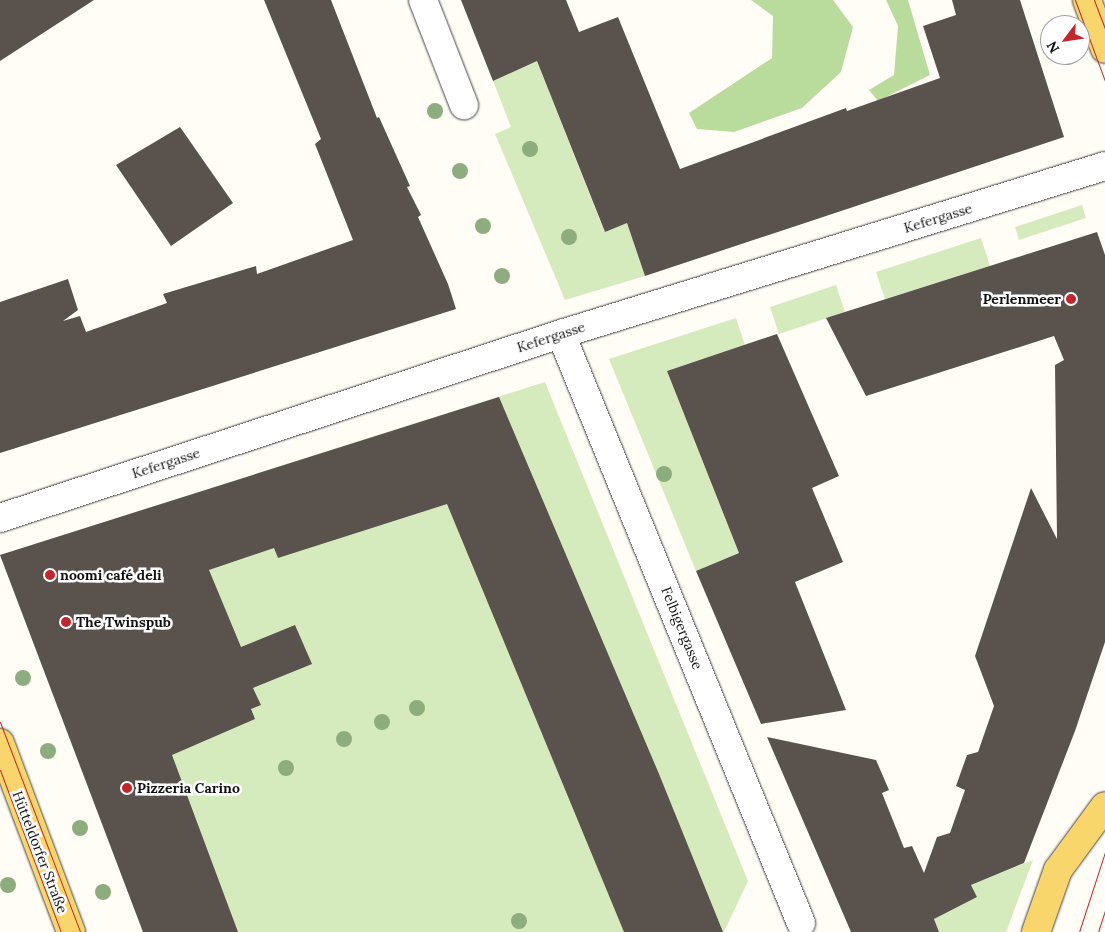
<!DOCTYPE html>
<html>
<head>
<meta charset="utf-8">
<style>
	body { margin:0 }
	#map { position:relative; width:1105px; height:932px; overflow:hidden; background:#fffdf5; font-family:Lora,serif }
	div>[style] { position:absolute }
	.green>* { inset:0; background:#d5ebbd }
	.forest>* { inset:0; background:#b9dc9c }
	.building>* { inset:0; background:#5a524d }
	.roads { filter:drop-shadow(0 0 1px #444) drop-shadow(0 0 1px #444) }
	.minor>* { height:28px; margin:-14px; padding:0 14px; transform-origin:14px; border-radius:14px; background:#fff }
	.major>* { height:28px; margin:-14px; padding:0 14px; transform-origin:14px; border-radius:14px; background:#f9d66b }
	.tram>* { height:1px; margin:-0.5px; padding:0 0.5px; transform-origin:0.5px; border-radius:0.5px; background:#c4262e }
	.trees>* { width:16px; height:16px; margin:-8px; border-radius:50%; background:#8dad7f }
	.dots>* { width:14px; height:14px; translate:-50% -50%; box-sizing:border-box; border:2px solid #fff; border-radius:50% }
	span { translate:-50% -50%; white-space:nowrap; text-align:center; line-height:1.15; -webkit-text-stroke:5px #fff; paint-order:stroke }
	.street-label { font-size:14px; color:#111 }
	.poi-label { font-size:14px; color:#111; font-weight:700 }
	.right { translate:-100% -50%; text-align:right }
	.left { translate:0 -50%; text-align:left }
	.north { position:absolute; left:1040px; top:15px; width:50px; height:50px; box-sizing:border-box; background:#fff; border:1px solid #a0a0a0; border-radius:50%; rotate:239deg; font-size:14px; font-weight:700; line-height:20px; text-align:center; color:#111 }
	.north::after { content:''; display:block; margin:auto; width:18px; height:22px; background:#c4262e; clip-path:polygon(50% 0,100% 100%,50% 72%,0 100%) }
</style>
</head>
<body>
<div id="map">
	<div class="green">
		<i style="clip-path:polygon(537px 61px,604px 231px,627px 223px,645px 276px,565px 300px,495px 134px,511px 127px,493px 81px)"></i>
		<i style="clip-path:polygon(1082px 205px,1086px 218px,1019px 240px,1015px 227px)"></i>
		<i style="clip-path:polygon(981px 238px,990px 266px,885px 299px,876px 272px)"></i>
		<i style="clip-path:polygon(836px 285px,845px 312px,779px 334px,770px 307px)"></i>
		<i style="clip-path:polygon(736px 318px,745px 345px,667px 371px,739px 553px,696px 571px,609px 359px)"></i>
		<i style="clip-path:polygon(545px 382px,748px 881px,724px 932px,143px 932px,0 555px)"></i>
		<i style="clip-path:polygon(1033px 860px,1006px 932px,939px 932px,934px 919px,977px 897px,971px 885px)"></i>
	</div>
	<div class="forest">
		<i style="clip-path:polygon(751px 0,833px 0,853px 27px,841px 72px,802px 108px,734px 132px,697px 129px,689px 113px,772px 58px,773px 16px)"></i>
		<i style="clip-path:polygon(886px 0,908px 0,930px 75px,878px 101px,869px 90px,894px 75px,898px 26px)"></i>
	</div>
	<div class="building">
		<i style="clip-path:polygon(0 0,94px 0,0 61px)"></i>
		<i style="clip-path:polygon(264px 0,331px 0,377px 118px,379px 117px,410px 186px,407px 187px,421px 215px,418px 217px,448px 284px,456px 309px,0 453px,0 302px,68px 279px,78px 310px,63px 321px,80px 316px,86px 332px,167px 303px,163px 294px,256px 266px,257px 274px,353px 240px,315px 144px,321px 139px)"></i>
		<i style="clip-path:polygon(461px 0,566px 0,579px 32px,618px 17px,680px 169px,846px 108px,847px 111px,940px 78px,923px 26px,956px 15px,952px 0,1020px 0,1064px 137px,645px 276px,627px 223px,605px 232px,537px 61px,493px 81px)"></i>
		<i style="clip-path:polygon(180px 127px,233px 203px,171px 246px,116px 165px)"></i>
		<i style="clip-path:polygon(1097px 232px,1105px 255px,1105px 642px,1075px 731px,1024px 863px,971px 885px,977px 897px,934px 919px,939px 932px,851px 932px,767px 737px,876px 760px,889px 790px,882px 793px,904px 848px,912px 846px,924px 873px,937px 837px,950px 833px,965px 790px,956px 786px,967px 755px,978px 752px,994px 706px,975px 656px,1031px 488px,1057px 539px,1055px 365px,1064px 360px,1054px 336px,866px 396px,826px 318px)"></i>
		<i style="clip-path:polygon(777px 334px,839px 476px,812px 488px,843px 562px,795px 582px,846px 710px,761px 724px,696px 571px,739px 553px,667px 371px)"></i>
		<i style="clip-path:polygon(499px 397px,659px 774px,723px 932px,624px 932px,447px 504px,278px 558px,274px 548px,209px 570px,241px 647px,295px 625px,312px 664px,253px 688px,261px 705px,251px 709px,255px 719px,172px 755px,238px 932px,143px 932px,0 555px)"></i>
	</div>
	<div class="roads">
		<div class="minor">
			<i style="left:423px;top:0;width:113px;rotate:68.7deg"></i>
			<i style="left:561px;top:334px;width:636px;rotate:67.83deg"></i>
			<i style="left:0;top:518px;width:590px;rotate:-18.16deg"></i>
			<i style="left:561px;top:334px;width:569px;rotate:-17.16deg"></i>
		</div>
		<div class="major">
			<i style="left:1087px;top:0;width:52px;rotate:69.8deg"></i>
			<i style="left:0;top:743px;width:202px;rotate:69.4deg"></i>
			<i style="left:1036px;top:932px;width:66px;rotate:-70.5deg"></i>
			<i style="left:1058px;top:870px;width:79px;rotate:-53.7deg"></i>
		</div>
	</div>
	<div class="tram">
		<i style="left:1075px;top:0;width:86px;rotate:69.7deg"></i>
		<i style="left:1094px;top:0;width:30px;rotate:69deg"></i>
		<i style="left:0;top:722px;width:225px;rotate:69.1deg"></i>
		<i style="left:0;top:770px;width:173px;rotate:69.4deg"></i>
		<i style="left:1079px;top:932px;width:84px;rotate:-72deg"></i>
		<i style="left:1098px;top:932px;width:23px;rotate:-72deg"></i>
	</div>
	<div class="trees">
		<i style="left:435px;top:111px"></i>
		<i style="left:530px;top:149px"></i>
		<i style="left:460px;top:171px"></i>
		<i style="left:483px;top:226px"></i>
		<i style="left:569px;top:237px"></i>
		<i style="left:502px;top:276px"></i>
		<i style="left:664px;top:474px"></i>
		<i style="left:23px;top:678px"></i>
		<i style="left:417px;top:708px"></i>
		<i style="left:382px;top:722px"></i>
		<i style="left:344px;top:739px"></i>
		<i style="left:48px;top:751px"></i>
		<i style="left:286px;top:768px"></i>
		<i style="left:80px;top:828px"></i>
		<i style="left:8px;top:885px"></i>
		<i style="left:103px;top:892px"></i>
		<i style="left:519px;top:921px"></i>
	</div>
	<div class="dots">
		<i style="left:1071px;top:299px;background:#c4262e"></i>
		<i style="left:50px;top:575px;background:#c4262e"></i>
		<i style="left:66px;top:622px;background:#c4262e"></i>
		<i style="left:127px;top:788px;background:#c4262e"></i>
	</div>
	<div class="street-label">
		<span style="left:938px;top:218px;rotate:-17deg">Kefergasse</span>
		<span style="left:551px;top:337px;rotate:-18deg">Kefergasse</span>
		<span style="left:166px;top:463px;rotate:-18deg">Kefergasse</span>
		<span style="left:682px;top:628px;rotate:68deg">Felbigergasse</span>
		<span style="left:40px;top:852px;rotate:69deg">Hütteldorfer Straße</span>
	</div>
	<div class="poi-label">
		<span class="right" style="left:1061px;top:299px">Perlenmeer</span>
		<span class="left" style="left:60px;top:575px">noomi café deli</span>
		<span class="left" style="left:76px;top:622px">The Twinspub</span>
		<span class="left" style="left:137px;top:788px">Pizzeria Carino</span>
	</div>
	<div class="north">N</div>
</div>
</body>
</html>
